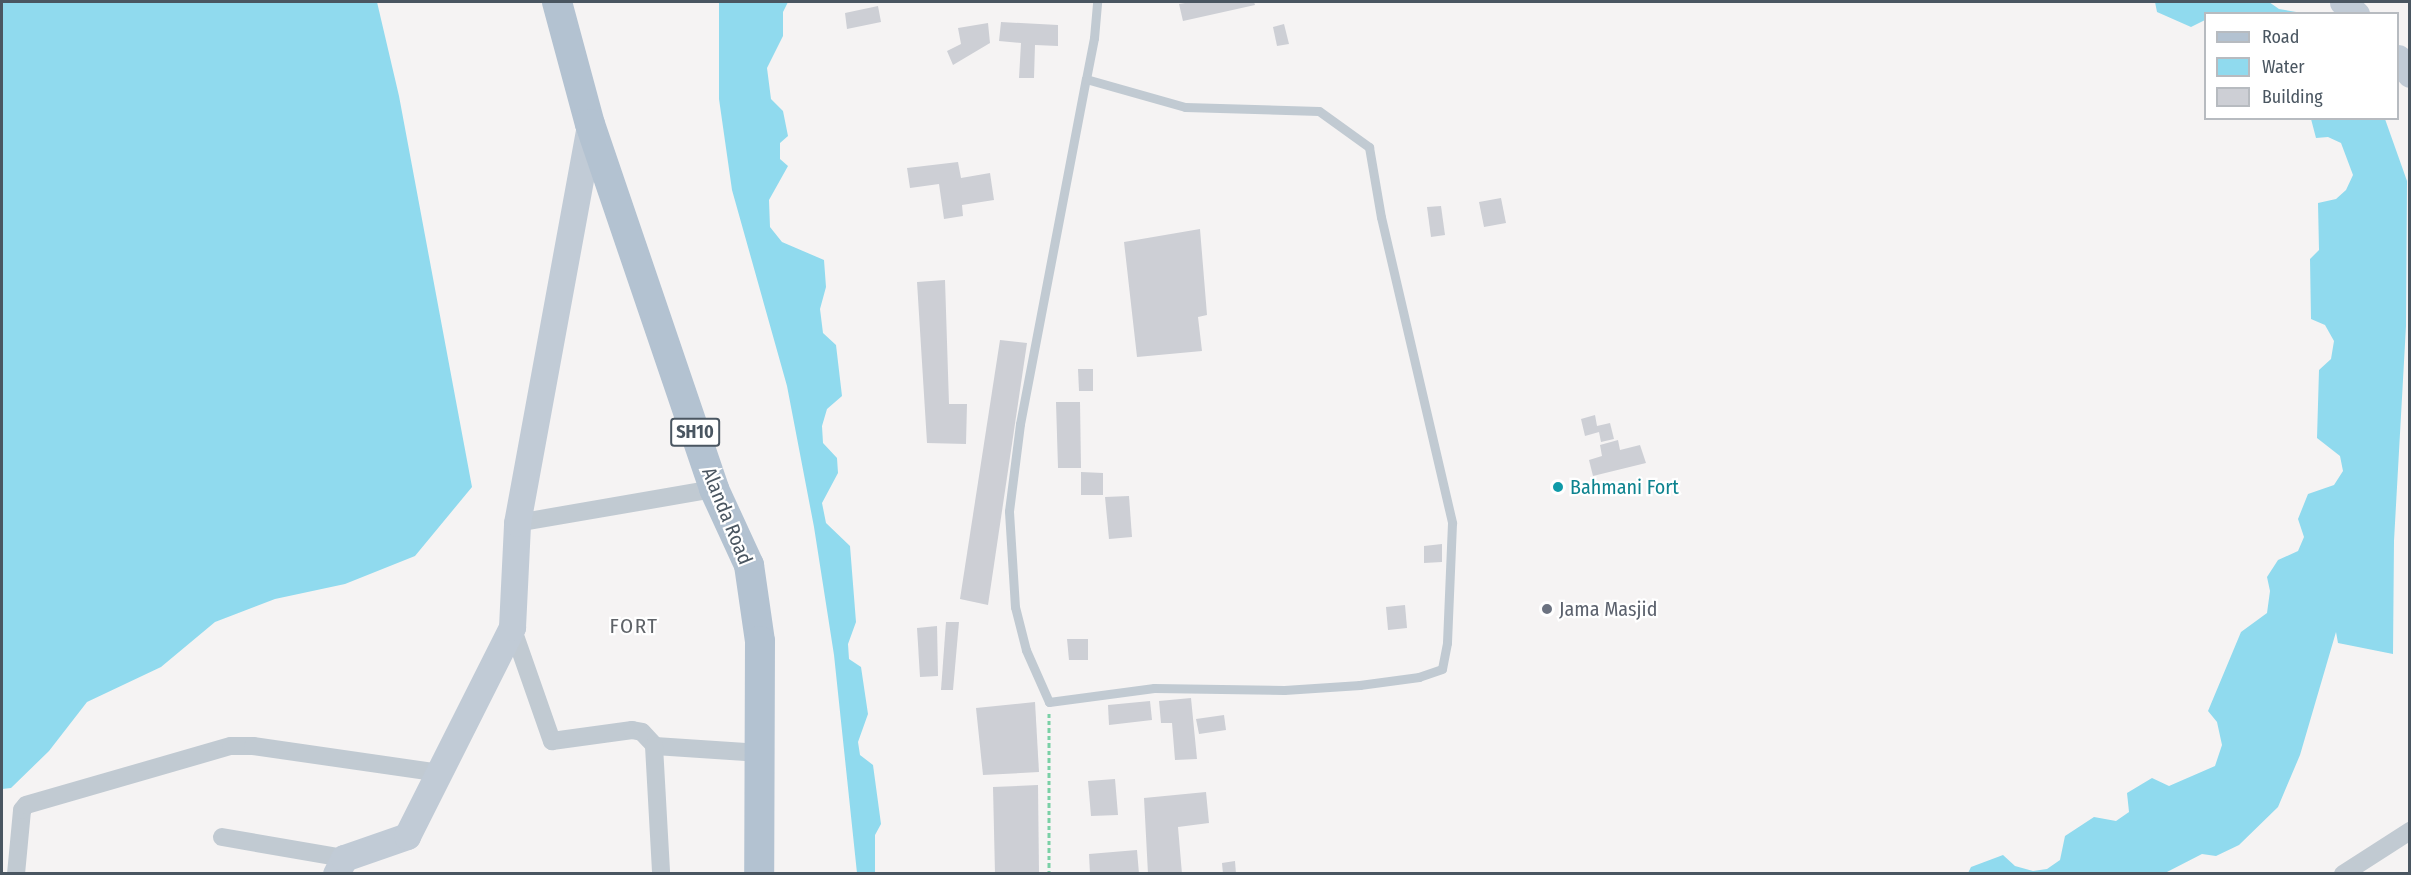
<!DOCTYPE html>
<html>
<head>
<meta charset="utf-8">
<style>
	body { margin:0 }
	#map { position:relative; width:2411px; height:875px; overflow:hidden; background:#f5f3f3; font-family:"Fira Sans Condensed",sans-serif }
	div>[style] { position:absolute }
	.water>* { inset:0; background:#90daee }
	.building>* { inset:0; background:#cdcfd5 }
	.path>* { height:3px; margin-top:-1.5px; transform-origin:0; background:repeating-linear-gradient(90deg,#7ad0a6 0 4.5px,transparent 0 7.5px) }
	.lane>* { height:9px; margin:-4.5px; padding:0 4.5px; transform-origin:4.5px; border-radius:4.5px; background:#c1cad2 }
	.street>* { height:18px; margin:-9px; padding:0 9px; transform-origin:9px; border-radius:9px; background:#c1cad2 }
	.secondary>* { height:27px; margin:-13.5px; padding:0 13.5px; transform-origin:13.5px; border-radius:13.5px; background:#c1cbd6 }
	.primary>* { height:30px; margin:-15px; padding:0 15px; transform-origin:15px; border-radius:15px; background:#b3c2d1 }
	.dots>* { width:16px; height:16px; translate:-50% -50%; box-sizing:border-box; border:3px solid #fff; border-radius:50% }
	span { translate:-50% -50%; white-space:nowrap; text-align:center; line-height:1.15; -webkit-text-stroke:4.5px #fff; paint-order:stroke }
	.shield-label span { padding:2px 4px; background:#fff; border:2px solid; border-radius:4px; -webkit-text-stroke-width:0 }
	.shield-label { font-size:18px; color:#4a5661; font-weight:700 }
	.culture-label { font-size:20px; color:#0d838f }
	.left { translate:0 -50%; text-align:left }
	.street-label { font-size:20px; color:#4a5661 }
	.worship-label { font-size:20px; color:#5b616d }
	.neighbourhood-label { font-size:21px; color:#5f6368; letter-spacing:1.5px }
	.frame { position:absolute; inset:0; border:3px solid #4a5661; pointer-events:none }
	.legend { position:absolute; left:2204px; top:12px; width:195px; height:108px; box-sizing:border-box; background:#fff; border:2px solid #b7bbc0; margin:0; padding:8px 10px; list-style:none; font-size:18px; color:#4a5661 }
	.legend li { display:flex; align-items:center; gap:12px; height:30px }
	.legend b { width:30px; border:2px solid #b7bbc0 }
</style>
</head>
<body>
<div id="map">
	<div class="water">
		<i style="clip-path:polygon(2px 2px,377px 2px,399px 96px,472px 487px,415px 556px,345px 584px,275px 599px,215px 622px,161px 667px,87px 702px,49px 751px,11px 788px,2px 789px)"></i>
		<i style="clip-path:polygon(719px 2px,788px 2px,783px 12px,783px 36px,767px 68px,771px 99px,783px 111px,788px 136px,780px 143px,780px 159px,788px 166px,769px 200px,770px 227px,782px 242px,824px 260px,826px 287px,820px 309px,823px 333px,836px 345px,842px 396px,827px 409px,822px 426px,823px 443px,837px 458px,838px 473px,822px 503px,826px 523px,850px 546px,856px 622px,848px 644px,849px 659px,861px 667px,868px 714px,858px 742px,860px 755px,873px 765px,881px 824px,875px 835px,875px 873px,857px 873px,834px 655px,814px 527px,787px 386px,732px 190px,719px 99px)"></i>
		<i style="clip-path:polygon(2155px 2px,2269px 2px,2279px 9px,2302px 13px,2206px 14px,2205px 20px,2191px 27px,2157px 12px)"></i>
		<i style="clip-path:polygon(2311px 119px,2385px 119px,2407px 181px,2406px 326px,2394px 541px,2393px 654px,2338px 643px,2336px 632px,2300px 755px,2278px 807px,2239px 845px,2216px 856px,2202px 854px,2165px 873px,1968px 873px,1971px 867px,2003px 855px,2015px 866px,2033px 871px,2047px 869px,2060px 860px,2065px 836px,2094px 817px,2116px 821px,2129px 812px,2127px 793px,2152px 778px,2169px 786px,2215px 766px,2222px 745px,2217px 722px,2208px 711px,2241px 632px,2267px 613px,2270px 591px,2267px 577px,2278px 560px,2298px 551px,2304px 537px,2298px 519px,2308px 494px,2334px 485px,2343px 471px,2340px 456px,2317px 438px,2319px 370px,2331px 359px,2334px 341px,2325px 325px,2311px 319px,2310px 259px,2319px 250px,2318px 203px,2336px 199px,2346px 190px,2353px 175px,2341px 143px,2328px 137px,2316px 138px)"></i>
	</div>
	<div class="building">
		<i style="clip-path:polygon(1191px 2px,1254px 2px,1255px 5px,1183px 21px,1179px 4px)"></i>
		<i style="clip-path:polygon(878px 6px,881px 22px,847px 29px,845px 13px)"></i>
		<i style="clip-path:polygon(1001px 22px,1058px 25px,1058px 46px,1035px 45px,1034px 78px,1019px 78px,1021px 43px,999px 41px)"></i>
		<i style="clip-path:polygon(988px 23px,990px 43px,953px 65px,947px 51px,961px 44px,958px 28px)"></i>
		<i style="clip-path:polygon(1284px 24px,1289px 44px,1277px 46px,1273px 27px)"></i>
		<i style="clip-path:polygon(958px 162px,961px 178px,990px 173px,994px 200px,962px 205px,963px 216px,944px 219px,939px 184px,910px 188px,907px 168px)"></i>
		<i style="clip-path:polygon(1501px 198px,1506px 223px,1484px 227px,1479px 202px)"></i>
		<i style="clip-path:polygon(1441px 206px,1445px 235px,1431px 237px,1427px 207px)"></i>
		<i style="clip-path:polygon(1200px 229px,1207px 315px,1198px 317px,1202px 351px,1137px 357px,1124px 242px)"></i>
		<i style="clip-path:polygon(945px 280px,949px 404px,967px 404px,966px 444px,927px 443px,917px 282px)"></i>
		<i style="clip-path:polygon(1000px 340px,1027px 343px,988px 605px,960px 599px)"></i>
		<i style="clip-path:polygon(1078px 369px,1093px 369px,1093px 391px,1079px 391px)"></i>
		<i style="clip-path:polygon(1056px 402px,1080px 402px,1081px 468px,1058px 468px)"></i>
		<i style="clip-path:polygon(1595px 415px,1597px 426px,1610px 423px,1614px 439px,1601px 442px,1599px 432px,1585px 436px,1581px 419px)"></i>
		<i style="clip-path:polygon(1618px 440px,1620px 450px,1640px 445px,1646px 463px,1593px 476px,1589px 460px,1602px 456px,1600px 445px)"></i>
		<i style="clip-path:polygon(1081px 472px,1103px 473px,1103px 495px,1081px 495px)"></i>
		<i style="clip-path:polygon(1129px 496px,1132px 537px,1109px 539px,1105px 497px)"></i>
		<i style="clip-path:polygon(1442px 544px,1442px 562px,1424px 563px,1424px 546px)"></i>
		<i style="clip-path:polygon(1405px 605px,1407px 628px,1388px 630px,1386px 607px)"></i>
		<i style="clip-path:polygon(946px 622px,959px 622px,953px 690px,941px 690px)"></i>
		<i style="clip-path:polygon(937px 626px,938px 676px,920px 677px,917px 628px)"></i>
		<i style="clip-path:polygon(1067px 639px,1088px 639px,1088px 660px,1069px 660px)"></i>
		<i style="clip-path:polygon(1191px 698px,1197px 759px,1175px 760px,1172px 723px,1161px 723px,1159px 701px)"></i>
		<i style="clip-path:polygon(1150px 701px,1152px 720px,1109px 725px,1108px 705px)"></i>
		<i style="clip-path:polygon(1035px 702px,1039px 772px,983px 775px,976px 708px)"></i>
		<i style="clip-path:polygon(1224px 715px,1226px 730px,1199px 734px,1196px 719px)"></i>
		<i style="clip-path:polygon(1115px 779px,1118px 815px,1091px 816px,1088px 781px)"></i>
		<i style="clip-path:polygon(1038px 785px,1039px 874px,995px 874px,993px 787px)"></i>
		<i style="clip-path:polygon(1206px 792px,1209px 823px,1178px 827px,1182px 874px,1148px 874px,1144px 798px)"></i>
		<i style="clip-path:polygon(1137px 850px,1139px 874px,1090px 874px,1089px 854px)"></i>
		<i style="clip-path:polygon(1235px 861px,1236px 874px,1223px 874px,1222px 863px)"></i>
	</div>
	<div class="path">
		<i style="left:1049px;top:713px;width:161px;rotate:90deg"></i>
	</div>
	<div class="lane">
		<i style="left:1086px;top:79px;width:103px;rotate:15.8deg"></i>
		<i style="left:1185px;top:107px;width:134px;rotate:1.7deg"></i>
		<i style="left:1319px;top:111px;width:62px;rotate:35.8deg"></i>
		<i style="left:1369px;top:147px;width:71px;rotate:80.3deg"></i>
		<i style="left:1381px;top:217px;width:314px;rotate:76.9deg"></i>
		<i style="left:1452px;top:523px;width:120px;rotate:92.4deg"></i>
		<i style="left:1447px;top:643px;width:26px;rotate:101deg"></i>
		<i style="left:1442px;top:669px;width:24px;rotate:161deg"></i>
		<i style="left:1419px;top:677px;width:60px;rotate:172.3deg"></i>
		<i style="left:1360px;top:685px;width:76px;rotate:176.2deg"></i>
		<i style="left:1284px;top:690px;width:130px;rotate:-179.1deg"></i>
		<i style="left:1154px;top:688px;width:106px;rotate:172.4deg"></i>
		<i style="left:1049px;top:702px;width:57px;rotate:-113.9deg"></i>
		<i style="left:1026px;top:650px;width:44px;rotate:-104.3deg"></i>
		<i style="left:1015px;top:607px;width:96px;rotate:-93.6deg"></i>
		<i style="left:1009px;top:511px;width:88px;rotate:-82.8deg"></i>
		<i style="left:1020px;top:424px;width:351px;rotate:-79.2deg"></i>
		<i style="left:1086px;top:79px;width:42px;rotate:-79deg"></i>
		<i style="left:1094px;top:38px;width:36px;rotate:-85deg"></i>
	</div>
	<div class="street">
		<i style="left:517px;top:523px;width:200px;rotate:-9.8deg"></i>
		<i style="left:512px;top:627px;width:121px;rotate:70.7deg"></i>
		<i style="left:552px;top:741px;width:81px;rotate:-7.8deg"></i>
		<i style="left:632px;top:730px;width:10px;rotate:11deg"></i>
		<i style="left:642px;top:732px;width:19px;rotate:47deg"></i>
		<i style="left:655px;top:746px;width:106px;rotate:3.8deg"></i>
		<i style="left:654px;top:746px;width:126px;rotate:86.8deg"></i>
		<i style="left:222px;top:837px;width:124px;rotate:9.8deg"></i>
		<i style="left:16px;top:874px;width:64px;rotate:-84.6deg"></i>
		<i style="left:22px;top:810px;width:6px;rotate:-51deg"></i>
		<i style="left:26px;top:805px;width:213px;rotate:-16.1deg"></i>
		<i style="left:231px;top:746px;width:22px"></i>
		<i style="left:253px;top:746px;width:190px;rotate:8.2deg"></i>
		<i style="left:2343px;top:874px;width:80px;rotate:-32.7deg"></i>
	</div>
	<div class="secondary">
		<i style="left:2343px;top:2px;width:18px;rotate:43deg"></i>
		<i style="left:2398px;top:58px;width:20px;rotate:53deg"></i>
		<i style="left:336px;top:874px;width:18px;rotate:-63deg"></i>
		<i style="left:344px;top:858px;width:67px;rotate:-19.2deg"></i>
		<i style="left:407px;top:836px;width:234px;rotate:-63.3deg"></i>
		<i style="left:512px;top:627px;width:104px;rotate:-87.2deg"></i>
		<i style="left:517px;top:523px;width:406px;rotate:-79.6deg"></i>
	</div>
	<div class="primary">
		<i style="left:557px;top:2px;width:126px;rotate:74.9deg"></i>
		<i style="left:590px;top:124px;width:385px;rotate:71.2deg"></i>
		<i style="left:714px;top:489px;width:84px;rotate:65.3deg"></i>
		<i style="left:749px;top:565px;width:77px;rotate:81.8deg"></i>
		<i style="left:760px;top:641px;width:233px;rotate:90.2deg"></i>
	</div>
	<div class="dots">
		<i style="left:1558px;top:487px;background:#0f9aa8"></i>
		<i style="left:1547px;top:609px;background:#6b7280"></i>
	</div>
	<div class="shield-label">
		<span style="left:695px;top:432px">SH10</span>
	</div>
	<div class="culture-label">
		<span class="left" style="left:1570px;top:487px">Bahmani Fort</span>
	</div>
	<div class="street-label">
		<span style="left:727px;top:516px;rotate:68deg">Alanda Road</span>
	</div>
	<div class="worship-label">
		<span class="left" style="left:1559px;top:609px">Jama Masjid</span>
	</div>
	<div class="neighbourhood-label">
		<span style="left:634px;top:626px">FORT</span>
	</div>
	<div class="frame"></div>
	<ul class="legend">
	<li><b style="height:8px;background:#b3c2d1"></b>Road</li>
	<li><b style="height:16px;background:#90daee"></b>Water</li>
	<li><b style="height:16px;background:#cdcfd5"></b>Building</li>
	</ul>
</div>
</body>
</html>
